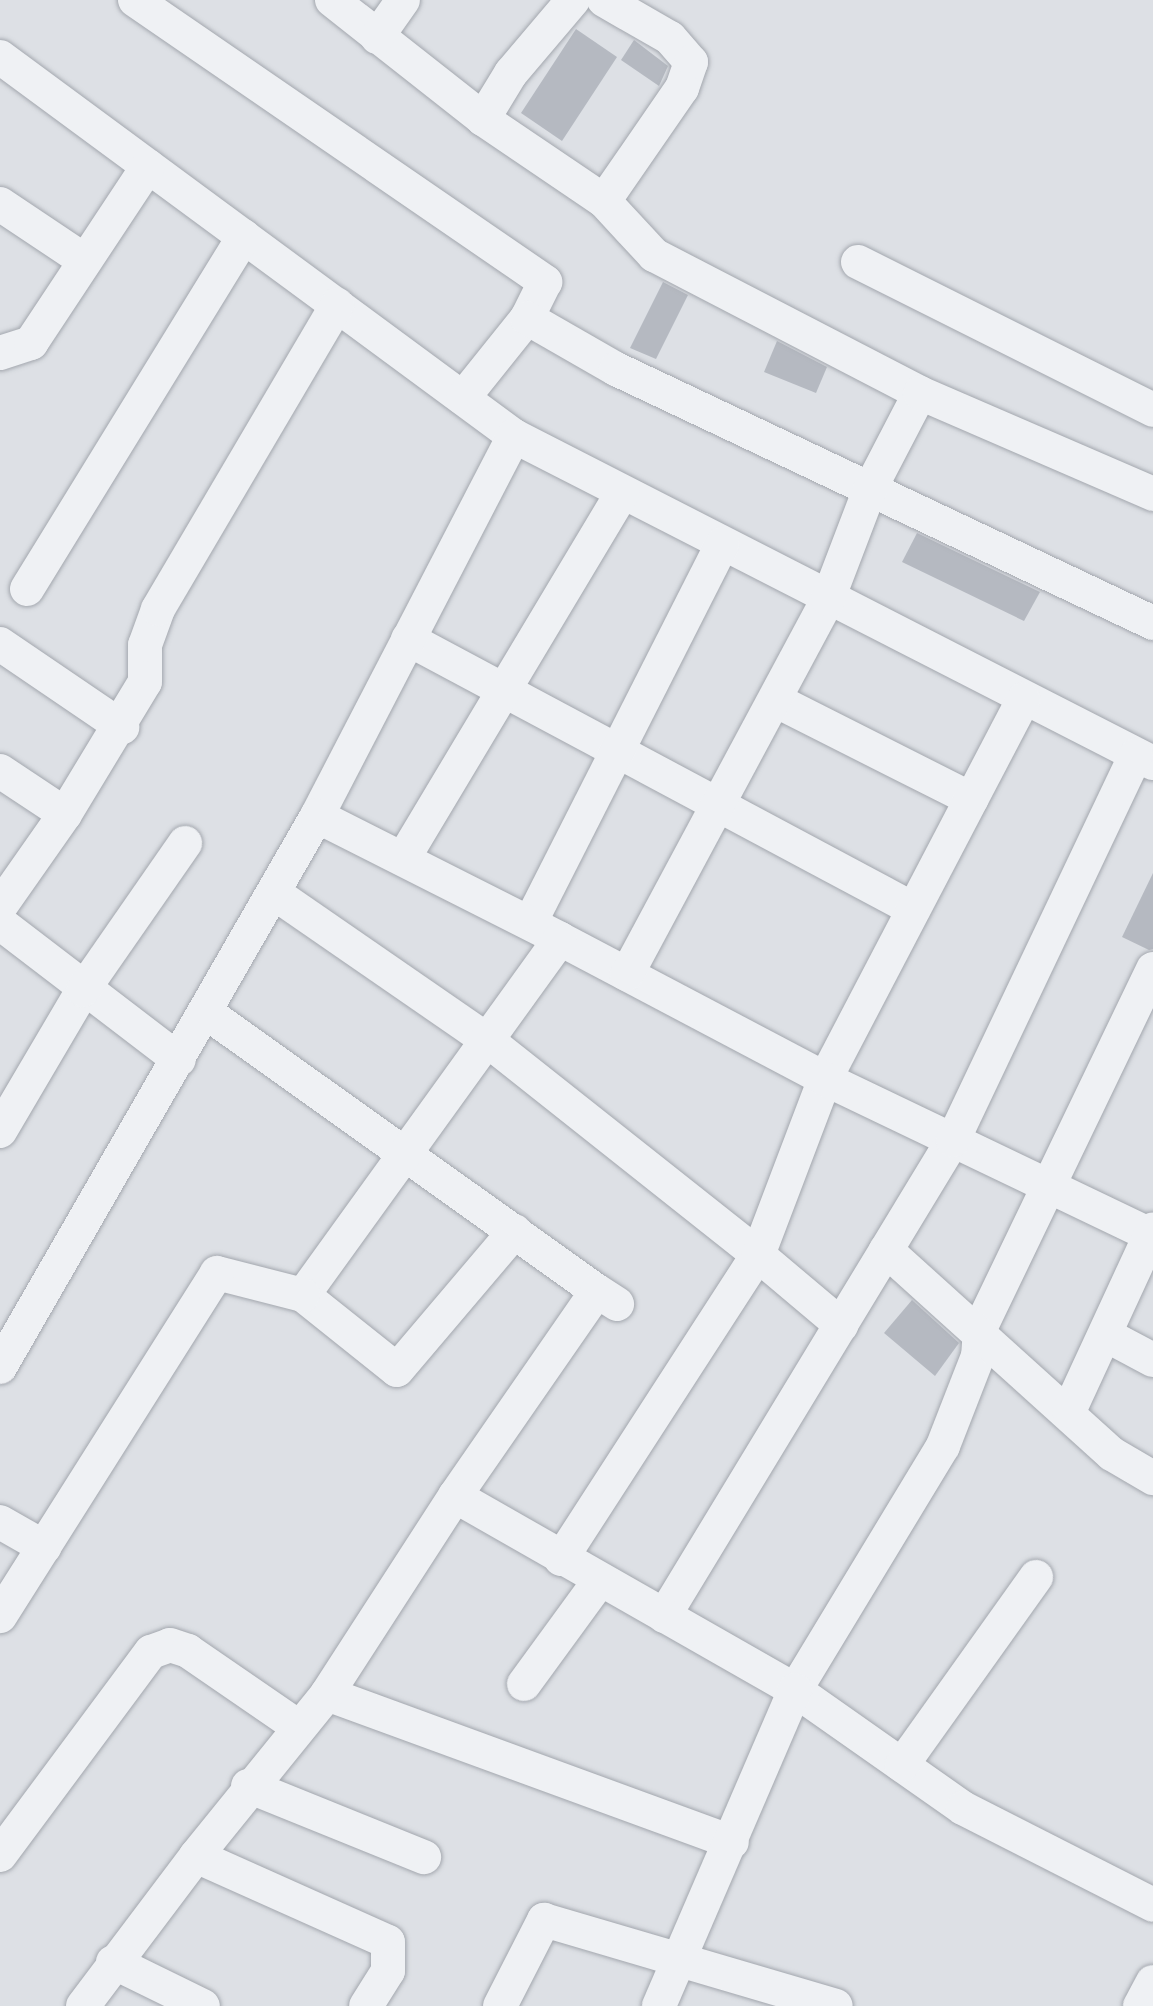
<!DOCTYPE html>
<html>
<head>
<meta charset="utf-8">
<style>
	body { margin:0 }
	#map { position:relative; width:1153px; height:2006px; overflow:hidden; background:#dde0e5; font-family:"PT Sans Narrow",sans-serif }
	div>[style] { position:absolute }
	.building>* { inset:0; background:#b5b9c1 }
	.roads { filter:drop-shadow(0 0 2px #a3a7ae) drop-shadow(0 0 2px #a3a7ae) }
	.minor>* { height:34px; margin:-17px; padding:0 17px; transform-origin:17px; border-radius:17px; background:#eff1f4 }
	span { translate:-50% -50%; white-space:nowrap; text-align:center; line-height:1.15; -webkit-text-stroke:6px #eceff3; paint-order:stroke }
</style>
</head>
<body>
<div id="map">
	<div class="building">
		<i style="clip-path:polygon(576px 29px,617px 57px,562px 141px,521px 113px)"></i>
		<i style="clip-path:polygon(634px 40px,668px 66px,659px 86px,621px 60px)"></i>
		<i style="clip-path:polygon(663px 282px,688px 295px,656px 359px,630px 348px)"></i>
		<i style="clip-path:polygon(777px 341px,827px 367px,816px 393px,764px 372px)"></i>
		<i style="clip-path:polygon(917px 533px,1040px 592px,1024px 621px,902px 562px)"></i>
		<i style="clip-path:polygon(1153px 873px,1153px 949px,1149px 950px,1122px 937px)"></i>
		<i style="clip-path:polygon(912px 1300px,959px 1343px,935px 1376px,884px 1333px)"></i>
	</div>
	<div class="roads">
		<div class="minor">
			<i style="left:135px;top:0;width:498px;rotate:34.5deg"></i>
			<i style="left:545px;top:282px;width:40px;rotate:116.6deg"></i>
			<i style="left:332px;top:0;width:192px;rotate:38.2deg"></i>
			<i style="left:573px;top:0;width:96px;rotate:130.3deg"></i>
			<i style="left:511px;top:73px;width:54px;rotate:121.3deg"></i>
			<i style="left:483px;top:119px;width:146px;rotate:34.1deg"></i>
			<i style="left:604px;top:201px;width:74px;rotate:47.2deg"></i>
			<i style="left:654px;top:255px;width:300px;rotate:27.4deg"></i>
			<i style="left:604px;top:0;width:76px;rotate:29.9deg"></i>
			<i style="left:670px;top:38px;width:32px;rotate:49deg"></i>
			<i style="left:691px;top:62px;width:28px;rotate:109deg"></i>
			<i style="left:682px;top:88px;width:137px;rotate:124.6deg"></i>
			<i style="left:377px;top:37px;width:45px;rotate:-54.9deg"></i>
			<i style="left:0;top:57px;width:639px;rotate:36.4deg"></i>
			<i style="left:0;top:204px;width:102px;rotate:33.8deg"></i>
			<i style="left:858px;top:262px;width:330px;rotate:26.6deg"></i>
			<i style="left:0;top:353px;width:33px;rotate:-18deg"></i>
			<i style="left:31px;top:343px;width:212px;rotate:-56.5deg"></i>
			<i style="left:463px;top:398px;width:102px;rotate:-51.3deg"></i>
			<i style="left:527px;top:318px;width:103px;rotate:29.8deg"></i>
			<i style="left:616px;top:369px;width:594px;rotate:25.31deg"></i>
			<i style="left:27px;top:589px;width:414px;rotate:-58.4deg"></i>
			<i style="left:408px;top:639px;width:573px;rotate:28.13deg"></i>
			<i style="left:0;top:644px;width:148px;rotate:34.2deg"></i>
			<i style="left:775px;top:700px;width:220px;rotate:26.8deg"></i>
			<i style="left:0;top:771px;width:78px;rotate:33.5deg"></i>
			<i style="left:65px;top:814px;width:113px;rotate:125deg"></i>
			<i style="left:65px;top:814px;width:154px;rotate:-58.8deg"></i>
			<i style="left:145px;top:682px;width:37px;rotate:-90deg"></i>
			<i style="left:145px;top:645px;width:38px;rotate:-70deg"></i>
			<i style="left:158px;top:609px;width:353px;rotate:-59.5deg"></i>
			<i style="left:317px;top:816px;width:428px;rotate:-62.6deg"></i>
			<i style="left:514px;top:436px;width:718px;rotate:27.1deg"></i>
			<i style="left:403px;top:859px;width:427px;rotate:-59.1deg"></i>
			<i style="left:274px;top:893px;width:259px;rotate:34.6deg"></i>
			<i style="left:487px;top:1040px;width:346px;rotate:38.4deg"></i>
			<i style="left:758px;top:1255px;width:188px;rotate:-69.2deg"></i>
			<i style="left:825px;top:1079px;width:428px;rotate:-62.4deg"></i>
			<i style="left:0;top:923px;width:225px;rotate:37.4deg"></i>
			<i style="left:530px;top:923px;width:425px;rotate:-63.1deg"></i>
			<i style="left:560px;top:939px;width:300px;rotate:27.8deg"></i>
			<i style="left:825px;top:1079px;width:364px;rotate:25.6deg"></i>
			<i style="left:1153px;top:969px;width:399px;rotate:115.7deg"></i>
			<i style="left:980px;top:1329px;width:27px;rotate:94deg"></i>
			<i style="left:978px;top:1356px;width:97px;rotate:111.3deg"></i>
			<i style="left:943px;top:1446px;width:285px;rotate:121.2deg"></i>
			<i style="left:795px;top:1690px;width:205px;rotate:35.1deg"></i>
			<i style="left:963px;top:1808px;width:213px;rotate:27deg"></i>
			<i style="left:627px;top:974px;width:425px;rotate:-61.8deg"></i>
			<i style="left:828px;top:599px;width:118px;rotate:-69.1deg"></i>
			<i style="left:870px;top:489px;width:108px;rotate:-62.5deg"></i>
			<i style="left:920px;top:393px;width:254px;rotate:23.4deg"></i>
			<i style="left:207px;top:1013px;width:479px;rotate:35.5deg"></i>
			<i style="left:0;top:1131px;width:164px;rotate:-59.5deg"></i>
			<i style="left:83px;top:990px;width:179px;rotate:-55.2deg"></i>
			<i style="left:886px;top:1250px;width:304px;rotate:42.1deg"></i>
			<i style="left:1112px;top:1454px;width:48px;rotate:30.3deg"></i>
			<i style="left:303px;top:1295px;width:120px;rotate:38.6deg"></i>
			<i style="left:397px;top:1370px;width:182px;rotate:-49.7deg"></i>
			<i style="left:1106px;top:1335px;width:53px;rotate:28deg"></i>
			<i style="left:0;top:1367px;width:636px;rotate:-60.09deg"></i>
			<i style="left:317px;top:816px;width:272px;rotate:26.8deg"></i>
			<i style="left:560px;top:939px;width:439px;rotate:125.8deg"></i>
			<i style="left:303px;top:1295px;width:89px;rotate:-165.7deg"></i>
			<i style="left:217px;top:1273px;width:406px;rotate:122.3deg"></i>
			<i style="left:1069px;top:1411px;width:200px;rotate:-65.2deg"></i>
			<i style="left:455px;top:1496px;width:249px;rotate:-55.3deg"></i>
			<i style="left:597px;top:1291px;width:24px;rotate:33deg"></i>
			<i style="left:0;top:1522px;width:51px;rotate:29.6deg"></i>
			<i style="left:561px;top:1559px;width:362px;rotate:-57.1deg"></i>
			<i style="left:758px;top:1255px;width:109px;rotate:40.1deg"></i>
			<i style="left:664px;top:1616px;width:557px;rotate:-58.74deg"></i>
			<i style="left:953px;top:1140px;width:426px;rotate:-64.6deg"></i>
			<i style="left:524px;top:1684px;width:127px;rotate:-53.9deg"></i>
			<i style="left:327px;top:1694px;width:431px;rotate:20.1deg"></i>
			<i style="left:902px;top:1765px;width:231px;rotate:-54.5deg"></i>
			<i style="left:248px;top:1786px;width:190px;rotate:22deg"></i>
			<i style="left:0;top:1855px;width:253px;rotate:-53.4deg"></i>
			<i style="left:151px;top:1652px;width:20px;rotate:-20deg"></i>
			<i style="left:170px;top:1645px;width:19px;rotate:18deg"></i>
			<i style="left:188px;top:1651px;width:132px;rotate:34.5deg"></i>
			<i style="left:196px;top:1856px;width:208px;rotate:-51deg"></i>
			<i style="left:327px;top:1694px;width:236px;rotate:-57.1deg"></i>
			<i style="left:455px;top:1496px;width:391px;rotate:29.7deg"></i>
			<i style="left:795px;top:1690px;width:344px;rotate:113.3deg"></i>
			<i style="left:113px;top:1962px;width:100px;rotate:26.1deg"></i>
			<i style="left:83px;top:2006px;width:188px;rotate:-53deg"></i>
			<i style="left:196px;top:1856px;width:210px;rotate:24.1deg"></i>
			<i style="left:388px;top:1942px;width:29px;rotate:90deg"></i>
			<i style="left:388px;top:1971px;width:41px;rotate:122.2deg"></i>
			<i style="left:500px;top:2006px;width:97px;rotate:-62.9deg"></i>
			<i style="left:544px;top:1920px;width:304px;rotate:16.4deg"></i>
			<i style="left:1140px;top:2006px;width:27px;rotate:-62deg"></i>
		</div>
	</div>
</div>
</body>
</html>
